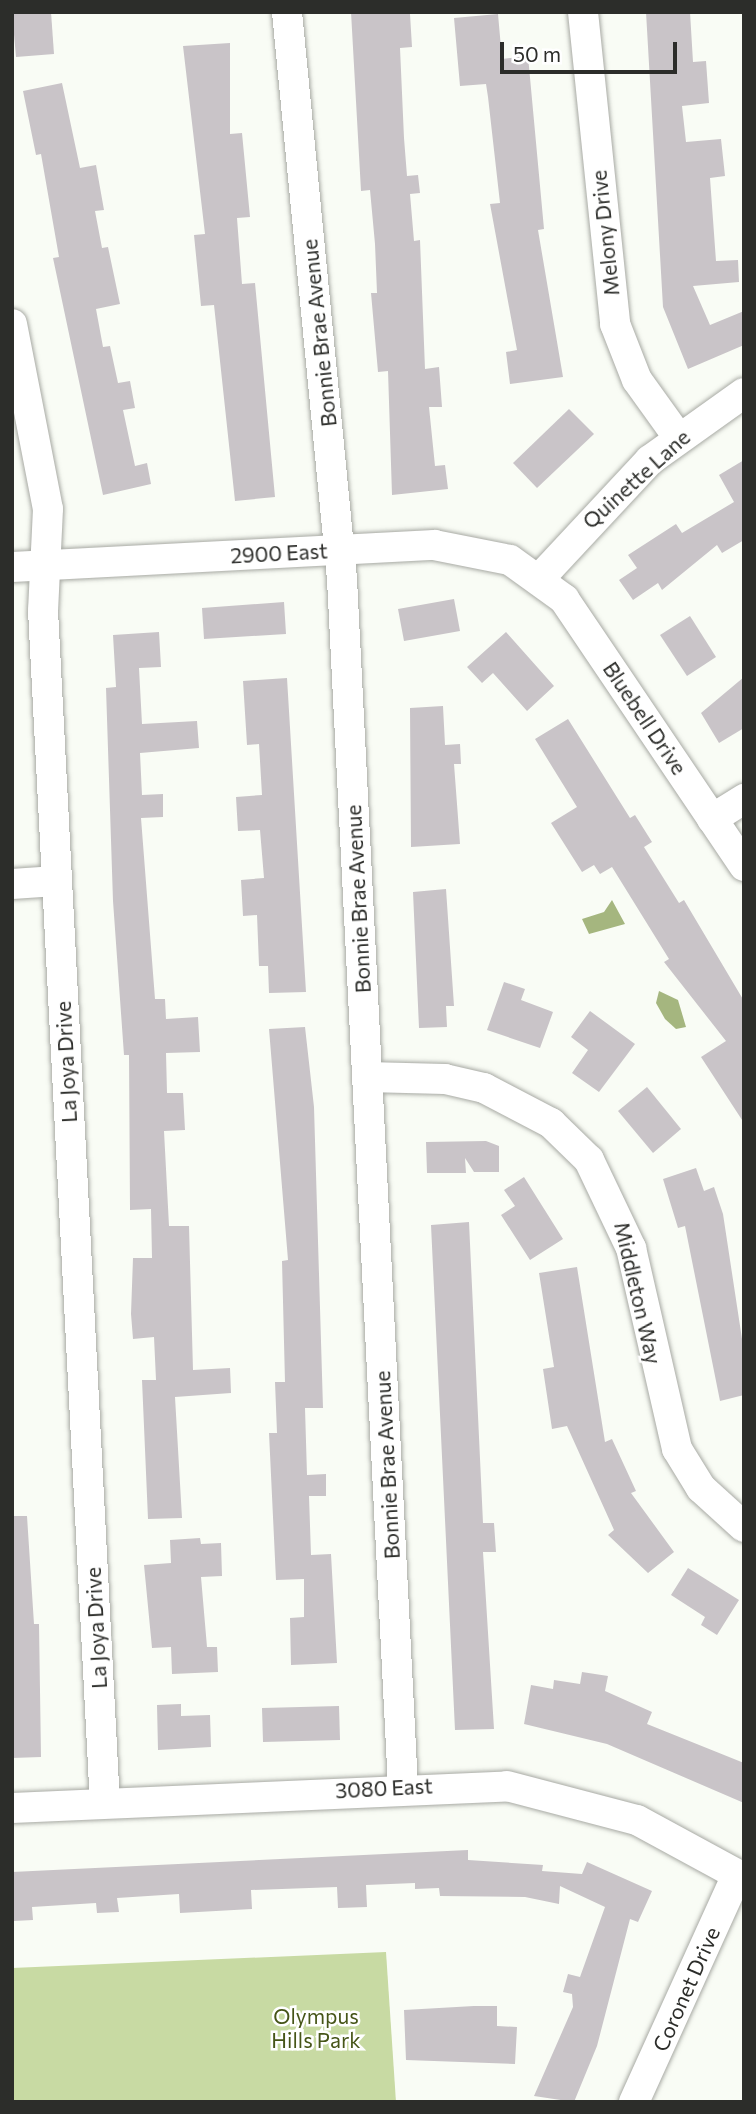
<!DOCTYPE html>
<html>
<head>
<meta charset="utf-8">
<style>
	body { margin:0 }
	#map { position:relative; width:756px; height:2114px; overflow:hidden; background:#f9fcf5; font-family:Commissioner,sans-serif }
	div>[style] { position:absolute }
	.green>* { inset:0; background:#c8daa3 }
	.water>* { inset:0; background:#a5b67f }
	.building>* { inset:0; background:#c9c4c8 }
	.roads { filter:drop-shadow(0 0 2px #a8aaa4) drop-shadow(0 0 2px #a8aaa4) }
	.minor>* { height:30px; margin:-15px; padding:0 15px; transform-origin:15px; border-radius:15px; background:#fff }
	span { translate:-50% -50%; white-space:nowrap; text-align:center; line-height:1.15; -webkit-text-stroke:5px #fff; paint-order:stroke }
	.street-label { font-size:21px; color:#2c2d2a }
	.park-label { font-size:21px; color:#465518 }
	.frame { position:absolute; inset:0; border:14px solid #2c2d2a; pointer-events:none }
	.scale { position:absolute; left:500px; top:42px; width:177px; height:32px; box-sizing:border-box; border:4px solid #2c2d2a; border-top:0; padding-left:9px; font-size:21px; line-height:24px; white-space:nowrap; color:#2c2d2a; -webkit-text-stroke:5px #fff; paint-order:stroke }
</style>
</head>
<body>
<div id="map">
	<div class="green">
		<i style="clip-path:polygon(386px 1952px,396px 2102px,12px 2102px,12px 1968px)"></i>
	</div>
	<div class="water">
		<i style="clip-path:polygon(612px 900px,625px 924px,589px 934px,582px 919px,604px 912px)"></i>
		<i style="clip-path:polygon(659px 991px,678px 1000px,686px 1027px,676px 1029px,665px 1019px,656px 1003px)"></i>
	</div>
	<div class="building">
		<i style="clip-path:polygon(12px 12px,51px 12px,54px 54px,16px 57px)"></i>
		<i style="clip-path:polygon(351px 12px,410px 14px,412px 47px,400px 48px,404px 138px,407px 176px,418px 175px,420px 193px,410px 194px,414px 241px,420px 240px,425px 369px,439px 367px,442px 407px,429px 407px,435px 466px,445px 465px,448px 489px,392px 495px,388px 371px,378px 372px,371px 293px,377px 293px,375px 244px,370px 190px,361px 191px)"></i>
		<i style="clip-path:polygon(646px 12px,690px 12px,693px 62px,706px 61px,709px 103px,682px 106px,686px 142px,721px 139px,725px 176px,710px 178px,716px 261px,738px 260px,739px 282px,693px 286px,710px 325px,744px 311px,744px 345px,688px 369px,663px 307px)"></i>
		<i style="clip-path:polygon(498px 14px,502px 59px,528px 56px,544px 229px,538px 230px,563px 377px,510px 384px,506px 352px,517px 350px,490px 204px,500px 203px,488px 97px,486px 84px,460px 86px,454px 18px)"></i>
		<i style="clip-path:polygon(230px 43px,230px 134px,242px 133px,250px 217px,237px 218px,242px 284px,255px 283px,275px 497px,235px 501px,214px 305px,201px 306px,194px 235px,205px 234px,183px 46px)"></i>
		<i style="clip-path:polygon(62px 83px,80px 168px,96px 165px,104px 210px,95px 211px,102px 248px,108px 247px,120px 304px,96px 309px,103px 347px,110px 346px,118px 383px,130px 381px,135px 408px,123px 410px,135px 466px,147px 463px,151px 484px,103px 495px,53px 258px,59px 257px,41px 154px,36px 155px,23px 91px)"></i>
		<i style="clip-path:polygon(569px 409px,594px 434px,537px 488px,513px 463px)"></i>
		<i style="clip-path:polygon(744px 460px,744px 540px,722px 553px,717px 545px,662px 590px,658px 583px,633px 600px,619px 580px,637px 568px,628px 555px,676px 524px,682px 533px,734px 502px,719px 475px)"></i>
		<i style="clip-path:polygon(454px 599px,460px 631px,404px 641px,398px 609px)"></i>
		<i style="clip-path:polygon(284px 602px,286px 634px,204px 639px,202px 608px)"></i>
		<i style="clip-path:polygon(690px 616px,716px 657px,687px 676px,660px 635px)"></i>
		<i style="clip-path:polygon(159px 632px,161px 667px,139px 668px,142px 724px,197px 721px,199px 748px,140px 753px,142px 795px,163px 794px,163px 817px,141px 818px,155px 999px,165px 999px,166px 1019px,198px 1017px,200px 1052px,166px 1053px,167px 1093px,183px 1093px,185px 1130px,164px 1131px,169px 1226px,189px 1226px,193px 1370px,230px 1368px,231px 1393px,175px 1397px,182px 1518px,148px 1519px,142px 1380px,156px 1380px,154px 1337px,133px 1339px,131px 1314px,133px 1258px,152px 1258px,151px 1209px,130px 1210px,129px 1055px,124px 1055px,113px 901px,106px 688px,116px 687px,113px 635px)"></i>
		<i style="clip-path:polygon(506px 632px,554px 686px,527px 711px,493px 673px,482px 683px,467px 667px)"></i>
		<i style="clip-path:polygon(744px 677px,744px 728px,719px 743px,701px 713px)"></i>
		<i style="clip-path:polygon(287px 678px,306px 992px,269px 993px,268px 966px,259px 966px,257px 915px,243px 916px,241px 880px,264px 878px,260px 830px,238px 831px,236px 797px,262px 795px,259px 744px,247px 745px,243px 681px)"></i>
		<i style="clip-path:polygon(443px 706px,445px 745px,460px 744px,461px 764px,454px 764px,460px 844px,411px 847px,410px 708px)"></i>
		<i style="clip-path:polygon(568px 719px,630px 818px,635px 815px,652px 842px,644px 847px,679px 903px,684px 900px,744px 1001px,744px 1123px,701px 1057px,726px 1041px,664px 962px,669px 959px,612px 867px,600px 874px,594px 865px,582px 872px,551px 823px,577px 807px,535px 739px)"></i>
		<i style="clip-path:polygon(446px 889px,454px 1006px,446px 1006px,447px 1027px,419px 1028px,413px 892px)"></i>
		<i style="clip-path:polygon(504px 982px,525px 989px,521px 1000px,553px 1012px,540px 1048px,487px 1030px)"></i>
		<i style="clip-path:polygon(590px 1011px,635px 1044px,599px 1092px,572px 1073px,588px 1050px,571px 1037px)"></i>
		<i style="clip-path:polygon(305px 1027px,314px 1107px,323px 1408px,305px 1408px,307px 1475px,326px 1474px,326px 1496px,309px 1496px,311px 1555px,331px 1554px,337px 1663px,291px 1665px,290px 1618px,304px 1617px,304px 1579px,276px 1580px,269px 1433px,277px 1433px,275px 1382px,285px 1382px,282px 1261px,288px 1260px,269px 1029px)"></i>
		<i style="clip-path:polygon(647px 1087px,681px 1129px,653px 1153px,618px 1111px)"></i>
		<i style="clip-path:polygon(486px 1141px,499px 1146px,499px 1172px,474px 1172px,465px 1158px,466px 1173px,427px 1173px,426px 1142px)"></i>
		<i style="clip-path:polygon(696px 1168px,704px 1191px,714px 1187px,723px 1214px,744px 1352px,744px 1395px,720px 1401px,685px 1226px,678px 1228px,663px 1179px)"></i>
		<i style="clip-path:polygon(524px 1177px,563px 1239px,530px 1260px,501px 1215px,515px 1206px,504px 1190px)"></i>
		<i style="clip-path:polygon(469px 1222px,483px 1523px,494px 1523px,496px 1552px,483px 1552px,494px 1729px,455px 1730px,431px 1225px)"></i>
		<i style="clip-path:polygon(577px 1267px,605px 1442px,612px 1439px,636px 1491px,631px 1493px,674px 1552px,648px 1573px,608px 1535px,614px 1530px,567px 1426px,552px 1429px,543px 1369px,554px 1367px,539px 1273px)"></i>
		<i style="clip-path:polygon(12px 1516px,27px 1516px,34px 1624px,39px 1624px,41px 1757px,12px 1758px)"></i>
		<i style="clip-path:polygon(200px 1538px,201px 1544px,221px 1543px,222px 1576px,201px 1577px,207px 1647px,217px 1647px,218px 1672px,172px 1674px,171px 1647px,152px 1648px,144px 1565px,171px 1563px,170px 1540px)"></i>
		<i style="clip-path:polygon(688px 1568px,739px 1600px,717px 1635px,701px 1625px,705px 1617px,671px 1595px)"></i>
		<i style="clip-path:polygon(582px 1672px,608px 1676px,605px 1691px,652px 1712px,647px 1724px,744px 1763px,744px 1803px,607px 1744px,524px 1724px,531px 1685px,553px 1689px,554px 1680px,580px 1684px)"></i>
		<i style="clip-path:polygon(181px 1704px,181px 1716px,210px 1715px,211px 1747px,158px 1750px,157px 1705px)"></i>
		<i style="clip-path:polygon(339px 1706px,340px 1740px,263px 1742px,262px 1708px)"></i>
		<i style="clip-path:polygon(468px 1850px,468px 1860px,543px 1865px,542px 1871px,582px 1874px,587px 1862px,652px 1891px,638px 1922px,630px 1919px,597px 2046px,574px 2102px,534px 2096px,573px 2007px,572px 1994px,563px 1992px,568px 1974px,580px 1977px,605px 1907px,560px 1886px,559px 1904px,525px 1897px,440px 1896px,439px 1888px,415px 1889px,415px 1883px,366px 1885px,367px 1907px,338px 1908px,337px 1887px,251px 1890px,252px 1909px,180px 1913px,179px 1894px,117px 1898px,119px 1912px,97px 1913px,96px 1903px,32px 1907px,33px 1920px,14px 1921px,12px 1872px)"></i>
		<i style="clip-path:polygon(474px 2006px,497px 2006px,497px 2026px,517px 2027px,515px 2064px,406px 2060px,404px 2010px)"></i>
	</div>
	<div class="roads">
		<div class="minor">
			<i style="left:287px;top:12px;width:570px;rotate:84.46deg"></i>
			<i style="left:342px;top:579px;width:1210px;rotate:87.11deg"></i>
			<i style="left:583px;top:12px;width:314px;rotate:84.1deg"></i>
			<i style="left:615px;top:324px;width:60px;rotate:68.6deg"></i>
			<i style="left:637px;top:380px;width:70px;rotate:54.3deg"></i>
			<i style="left:12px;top:324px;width:188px;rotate:79deg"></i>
			<i style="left:48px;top:509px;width:101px;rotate:92.8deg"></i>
			<i style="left:43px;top:610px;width:1195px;rotate:87.03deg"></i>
			<i style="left:12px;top:567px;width:423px;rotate:-3deg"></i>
			<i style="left:434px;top:545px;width:77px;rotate:11.2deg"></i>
			<i style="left:510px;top:560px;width:67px;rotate:35.8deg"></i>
			<i style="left:564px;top:599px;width:322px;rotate:56deg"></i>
			<i style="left:540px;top:578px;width:161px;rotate:-47deg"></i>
			<i style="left:650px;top:460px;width:115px;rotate:-35.5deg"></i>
			<i style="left:712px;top:819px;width:38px;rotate:-32deg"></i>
			<i style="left:12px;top:884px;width:44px;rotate:-3.9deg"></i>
			<i style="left:367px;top:1077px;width:78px;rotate:1.5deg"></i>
			<i style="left:445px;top:1079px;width:40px;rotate:13deg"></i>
			<i style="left:484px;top:1088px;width:76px;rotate:27.6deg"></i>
			<i style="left:551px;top:1123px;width:53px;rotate:44.2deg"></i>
			<i style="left:589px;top:1160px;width:98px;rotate:64.5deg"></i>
			<i style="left:631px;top:1248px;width:206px;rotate:77.1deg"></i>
			<i style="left:677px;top:1449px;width:46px;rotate:58.4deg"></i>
			<i style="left:701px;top:1488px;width:58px;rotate:42.2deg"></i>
			<i style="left:12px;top:1808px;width:495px;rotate:-2.5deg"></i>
			<i style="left:507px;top:1786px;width:134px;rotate:14.7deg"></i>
			<i style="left:637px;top:1820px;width:122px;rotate:28.5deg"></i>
			<i style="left:634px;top:2102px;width:249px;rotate:-65.6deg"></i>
		</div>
	</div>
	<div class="street-label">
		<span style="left:605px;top:233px;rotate:-96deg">Melony Drive</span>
		<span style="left:319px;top:333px;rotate:-96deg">Bonnie Brae Avenue</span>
		<span style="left:636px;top:479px;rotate:-42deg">Quinette Lane</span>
		<span style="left:279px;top:553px;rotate:-3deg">2900 East</span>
		<span style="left:645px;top:718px;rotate:56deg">Bluebell Drive</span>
		<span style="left:358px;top:899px;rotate:-93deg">Bonnie Brae Avenue</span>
		<span style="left:66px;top:1062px;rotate:-93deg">La Joya Drive</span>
		<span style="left:638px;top:1293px;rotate:77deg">Middleton Way</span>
		<span style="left:387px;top:1465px;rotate:-93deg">Bonnie Brae Avenue</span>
		<span style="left:96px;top:1628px;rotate:-93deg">La Joya Drive</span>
		<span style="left:384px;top:1788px;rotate:-3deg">3080 East</span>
		<span style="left:686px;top:1989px;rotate:-66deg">Coronet Drive</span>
	</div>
	<div class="park-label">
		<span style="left:316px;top:2028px">Olympus<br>Hills Park</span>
	</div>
	<div class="frame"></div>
	<div class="scale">50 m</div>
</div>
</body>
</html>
